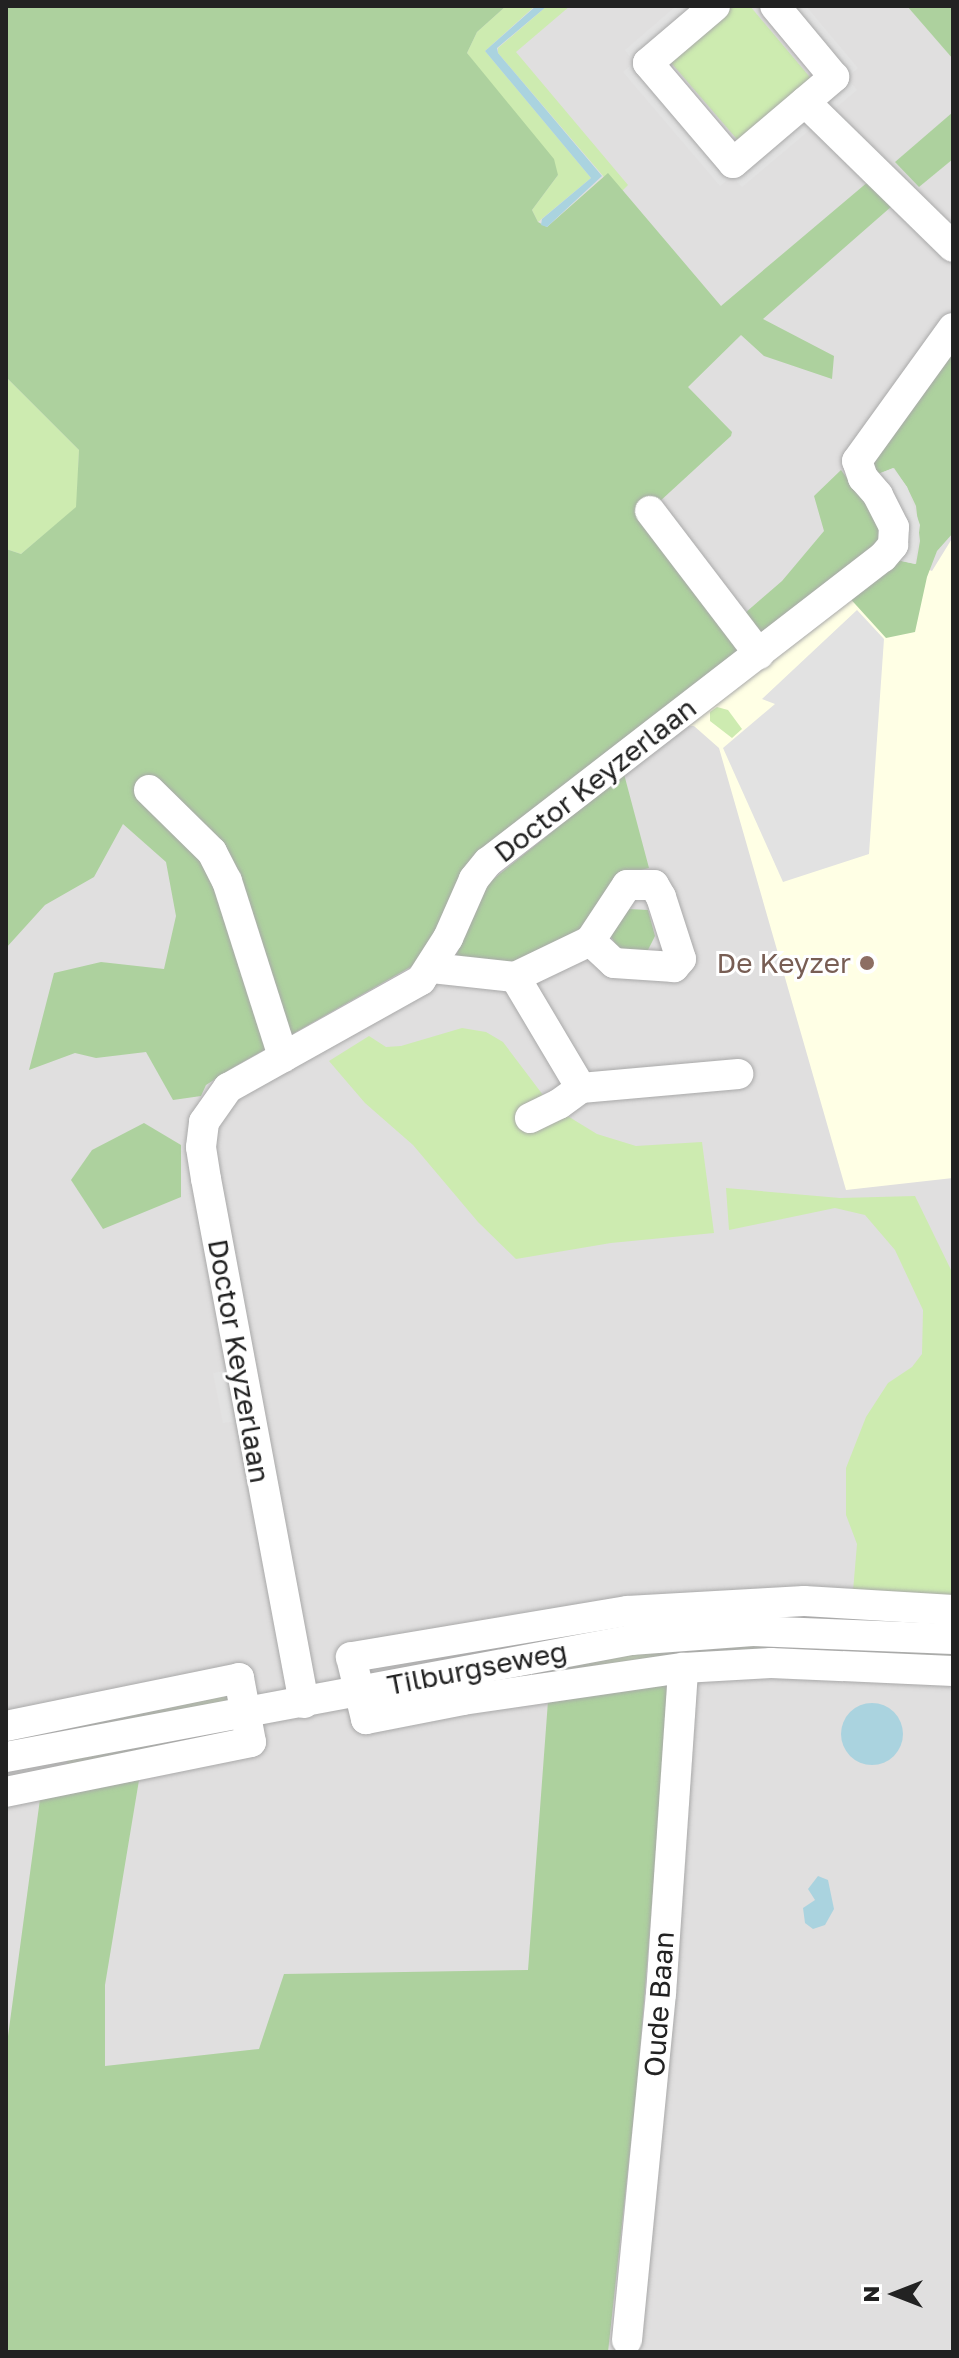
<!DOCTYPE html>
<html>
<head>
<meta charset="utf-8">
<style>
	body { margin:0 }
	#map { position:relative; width:959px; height:2358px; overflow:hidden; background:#f2efe9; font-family:"Golos Text",sans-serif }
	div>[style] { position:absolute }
	.residential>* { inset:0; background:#e0dfdf }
	.education>* { inset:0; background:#ffffe5 }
	.grass>* { inset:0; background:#cdebb0 }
	.forest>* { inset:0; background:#add19e }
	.parking>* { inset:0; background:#e2e2e2 }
	.water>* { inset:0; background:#aad3df }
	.round { border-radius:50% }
	.roads { filter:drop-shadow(0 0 2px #a9a9a9) drop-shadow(0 0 2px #a9a9a9) }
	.minor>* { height:30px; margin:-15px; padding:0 15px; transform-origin:15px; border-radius:15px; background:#fff }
	.dots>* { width:22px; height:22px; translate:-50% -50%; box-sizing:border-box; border:4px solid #fff; border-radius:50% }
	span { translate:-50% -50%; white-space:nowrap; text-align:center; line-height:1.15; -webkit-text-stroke:6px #fff; paint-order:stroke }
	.street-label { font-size:28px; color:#222 }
	.education-label { font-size:28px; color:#785e54 }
	.right { translate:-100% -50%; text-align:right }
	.frame { position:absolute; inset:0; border:8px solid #222; pointer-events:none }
	.north { position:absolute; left:855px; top:2254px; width:80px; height:80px; -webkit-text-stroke:6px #fff; paint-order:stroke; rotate:270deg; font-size:22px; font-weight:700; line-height:32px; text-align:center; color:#222 }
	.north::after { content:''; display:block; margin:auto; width:28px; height:36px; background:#222; clip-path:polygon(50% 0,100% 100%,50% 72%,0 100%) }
</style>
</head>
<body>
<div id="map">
	<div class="residential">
		<i style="clip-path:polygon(6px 6px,953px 6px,953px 2352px,6px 2352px)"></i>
	</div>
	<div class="education">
		<i style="clip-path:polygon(953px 537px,953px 1178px,846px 1190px,719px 748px,694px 726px,676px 726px,877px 570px,915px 564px,932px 571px)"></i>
	</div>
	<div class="grass">
		<i style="clip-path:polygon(506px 6px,535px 6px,485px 51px,591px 178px,538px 222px,532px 210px,558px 175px,467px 53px,477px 32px)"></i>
		<i style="clip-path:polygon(547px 6px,570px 6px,516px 52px,628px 185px,622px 191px,608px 174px,604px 177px,498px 53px,498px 48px)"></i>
		<i style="clip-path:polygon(728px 6px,750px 6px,814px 82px,741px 144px,667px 58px)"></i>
		<i style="clip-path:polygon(6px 377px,79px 450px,77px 507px,21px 554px,6px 549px)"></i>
		<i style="clip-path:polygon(717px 707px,728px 710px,742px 729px,732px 738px,710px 721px,710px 712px)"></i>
		<i style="clip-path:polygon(462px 1028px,486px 1032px,503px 1042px,543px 1095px,561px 1112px,597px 1134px,636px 1146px,702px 1142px,714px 1233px,611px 1243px,516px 1259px,478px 1222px,413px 1145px,365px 1103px,329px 1061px,369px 1036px,386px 1047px,401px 1046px)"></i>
		<i style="clip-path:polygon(726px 1188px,840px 1198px,915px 1196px,953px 1274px,953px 1601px,853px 1591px,857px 1544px,846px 1515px,846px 1468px,866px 1417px,888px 1383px,912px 1367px,922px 1354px,923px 1310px,895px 1250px,865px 1215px,835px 1208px,729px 1230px)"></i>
		<i style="clip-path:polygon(717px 1644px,953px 1651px,953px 1660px,375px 1698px,594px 1657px)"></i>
		<i style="clip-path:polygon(222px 1690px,233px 1701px,28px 1742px,26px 1734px)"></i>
		<i style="clip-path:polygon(224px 1726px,238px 1731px,68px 1765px,66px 1757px)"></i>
	</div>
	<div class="forest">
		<i style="clip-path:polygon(6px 6px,506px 6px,477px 32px,467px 53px,554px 159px,558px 175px,532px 210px,538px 222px,547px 227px,608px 173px,721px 306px,869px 181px,892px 206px,763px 319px,834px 356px,832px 379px,764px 356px,741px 335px,688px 387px,732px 432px,731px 436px,646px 514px,745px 647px,473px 856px,462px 872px,433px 940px,414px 965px,234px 1067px,206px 1085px,201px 1096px,173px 1100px,146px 1052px,96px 1058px,75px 1053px,29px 1070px,54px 973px,101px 962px,164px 969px,176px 916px,166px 862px,123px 824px,94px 877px,45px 905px,6px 948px,6px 549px,21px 554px,76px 507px,79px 450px,6px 377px)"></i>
		<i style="clip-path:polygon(907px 6px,953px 6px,953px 59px)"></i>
		<i style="clip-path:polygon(953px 112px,953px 159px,919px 187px,895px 162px)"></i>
		<i style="clip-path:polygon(953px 339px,953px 533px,937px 551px,927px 577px,915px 632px,886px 638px,846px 594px,892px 559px,916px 564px,920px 541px,916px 506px,907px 487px,894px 468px,878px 474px,868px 467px)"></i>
		<i style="clip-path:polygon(841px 470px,888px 534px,762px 642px,737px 620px,782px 581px,824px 531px,814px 496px)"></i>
		<i style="clip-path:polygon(624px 774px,649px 868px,617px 876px,586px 930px,526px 961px,453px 963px,486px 885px)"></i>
		<i style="clip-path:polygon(629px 909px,648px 910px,655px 936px,647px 952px,621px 953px,610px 935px,616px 918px)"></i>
		<i style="clip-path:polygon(144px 1123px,181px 1145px,181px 1197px,103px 1229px,71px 1180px,92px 1150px)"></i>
		<i style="clip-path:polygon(670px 1683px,637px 2087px,608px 2352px,6px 2352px,6px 2051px,40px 1799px,139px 1780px,105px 1985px,105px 2066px,259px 2049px,284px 1974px,528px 1970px,548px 1701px)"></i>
	</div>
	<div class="parking">
		<i style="clip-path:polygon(676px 6px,700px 6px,635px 62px,732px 175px,846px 78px,785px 6px,806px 6px,858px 68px,847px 78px,857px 90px,742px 187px,732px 176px,720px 186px,623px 72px,634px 62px,625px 50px)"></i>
		<i style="clip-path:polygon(893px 468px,907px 487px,920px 525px,915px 564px,892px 559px,902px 532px,897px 497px,878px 474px)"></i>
		<i style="clip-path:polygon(857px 610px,884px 639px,869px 854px,783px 882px,723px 748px,775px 704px,762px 699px)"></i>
		<i style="clip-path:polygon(233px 1369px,242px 1420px,223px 1423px,213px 1373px)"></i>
	</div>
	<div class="water">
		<i style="clip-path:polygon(536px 6px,547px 6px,497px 48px,498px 53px,602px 176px,547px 227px,541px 225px,542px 219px,591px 178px,485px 51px)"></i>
		<i class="round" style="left:841px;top:1703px;width:62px;height:62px"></i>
		<i style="clip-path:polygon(818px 1876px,828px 1880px,834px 1909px,825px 1925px,813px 1929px,805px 1923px,803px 1908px,815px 1900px,808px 1889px)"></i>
	</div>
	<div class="roads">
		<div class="minor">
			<i style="left:715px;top:6px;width:88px;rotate:139.6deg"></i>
			<i style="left:648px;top:63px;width:131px;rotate:49.6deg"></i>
			<i style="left:733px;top:163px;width:133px;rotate:-40.4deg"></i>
			<i style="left:834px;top:77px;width:92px;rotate:-129.7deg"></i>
			<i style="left:805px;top:102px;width:207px;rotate:44.4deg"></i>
			<i style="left:650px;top:511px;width:180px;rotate:52.7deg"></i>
			<i style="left:149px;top:790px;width:88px;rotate:44.5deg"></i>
			<i style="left:212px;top:852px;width:33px;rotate:63deg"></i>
			<i style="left:227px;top:881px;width:185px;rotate:72.3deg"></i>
			<i style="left:627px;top:885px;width:27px"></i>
			<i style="left:654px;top:885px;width:14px;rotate:60deg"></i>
			<i style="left:661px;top:897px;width:65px;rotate:72.1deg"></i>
			<i style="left:681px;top:959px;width:11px;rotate:131deg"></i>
			<i style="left:674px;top:967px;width:60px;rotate:-176.2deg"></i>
			<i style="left:614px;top:963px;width:33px;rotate:-137deg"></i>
			<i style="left:590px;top:941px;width:67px;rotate:-56.5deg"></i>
			<i style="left:432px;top:968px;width:83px;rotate:6.2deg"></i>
			<i style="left:515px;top:977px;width:83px;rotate:-25.6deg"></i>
			<i style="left:515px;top:977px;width:129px;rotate:59.3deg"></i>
			<i style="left:581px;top:1088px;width:158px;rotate:-5.1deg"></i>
			<i style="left:530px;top:1118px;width:32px;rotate:-26deg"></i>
			<i style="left:559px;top:1104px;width:27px;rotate:-36deg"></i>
			<i style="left:953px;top:1610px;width:149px;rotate:-176.5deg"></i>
			<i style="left:804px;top:1601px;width:177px;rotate:176.8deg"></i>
			<i style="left:627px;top:1611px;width:280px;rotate:170.5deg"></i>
			<i style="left:351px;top:1657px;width:64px;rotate:76.4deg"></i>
			<i style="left:366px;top:1719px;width:99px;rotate:-11.1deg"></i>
			<i style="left:463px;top:1700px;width:222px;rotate:-8.3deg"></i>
			<i style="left:683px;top:1668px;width:88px;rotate:-3.3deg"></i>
			<i style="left:771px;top:1663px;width:182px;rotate:2.5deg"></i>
			<i style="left:304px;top:1703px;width:533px;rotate:-100.59deg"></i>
			<i style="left:206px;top:1179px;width:32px;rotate:-99deg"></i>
			<i style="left:201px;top:1147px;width:25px;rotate:-83deg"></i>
			<i style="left:204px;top:1122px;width:42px;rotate:-54.8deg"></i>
			<i style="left:228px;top:1088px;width:221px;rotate:-29.2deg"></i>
			<i style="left:421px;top:980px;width:50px;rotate:-57.3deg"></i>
			<i style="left:448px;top:938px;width:64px;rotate:-66.2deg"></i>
			<i style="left:474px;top:879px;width:22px;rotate:-51deg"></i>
			<i style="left:488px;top:862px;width:499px;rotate:-37.7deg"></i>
			<i style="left:883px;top:557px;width:16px;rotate:-50deg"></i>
			<i style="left:893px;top:545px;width:18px;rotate:-87deg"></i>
			<i style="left:894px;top:527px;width:36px;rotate:-117deg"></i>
			<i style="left:878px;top:495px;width:23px;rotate:-131deg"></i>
			<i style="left:863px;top:478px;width:18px;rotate:-109deg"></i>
			<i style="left:857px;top:461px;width:164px;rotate:-54.2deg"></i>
			<i style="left:6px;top:1726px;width:238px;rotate:-11.6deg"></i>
			<i style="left:239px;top:1678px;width:65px;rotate:79.4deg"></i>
			<i style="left:251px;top:1742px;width:250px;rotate:168.5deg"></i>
			<i style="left:6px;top:1757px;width:636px;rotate:-10.6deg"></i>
			<i style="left:631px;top:1640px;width:122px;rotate:-4.2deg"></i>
			<i style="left:753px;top:1631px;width:200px;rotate:2.3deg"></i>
			<i style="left:627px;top:2340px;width:348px;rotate:-84.4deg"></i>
			<i style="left:661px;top:1994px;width:327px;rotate:-86.1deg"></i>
		</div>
	</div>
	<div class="dots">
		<i style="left:867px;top:963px;background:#8d6e63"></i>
	</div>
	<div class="street-label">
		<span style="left:595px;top:780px;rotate:-38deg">Doctor Keyzerlaan</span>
		<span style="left:239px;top:1361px;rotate:80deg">Doctor Keyzerlaan</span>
		<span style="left:477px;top:1668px;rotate:-11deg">Tilburgseweg</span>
		<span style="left:659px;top:2004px;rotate:-86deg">Oude Baan</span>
	</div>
	<div class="education-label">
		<span class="right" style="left:851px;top:963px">De Keyzer</span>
	</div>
	<div class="frame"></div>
	<div class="north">N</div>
</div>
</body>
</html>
